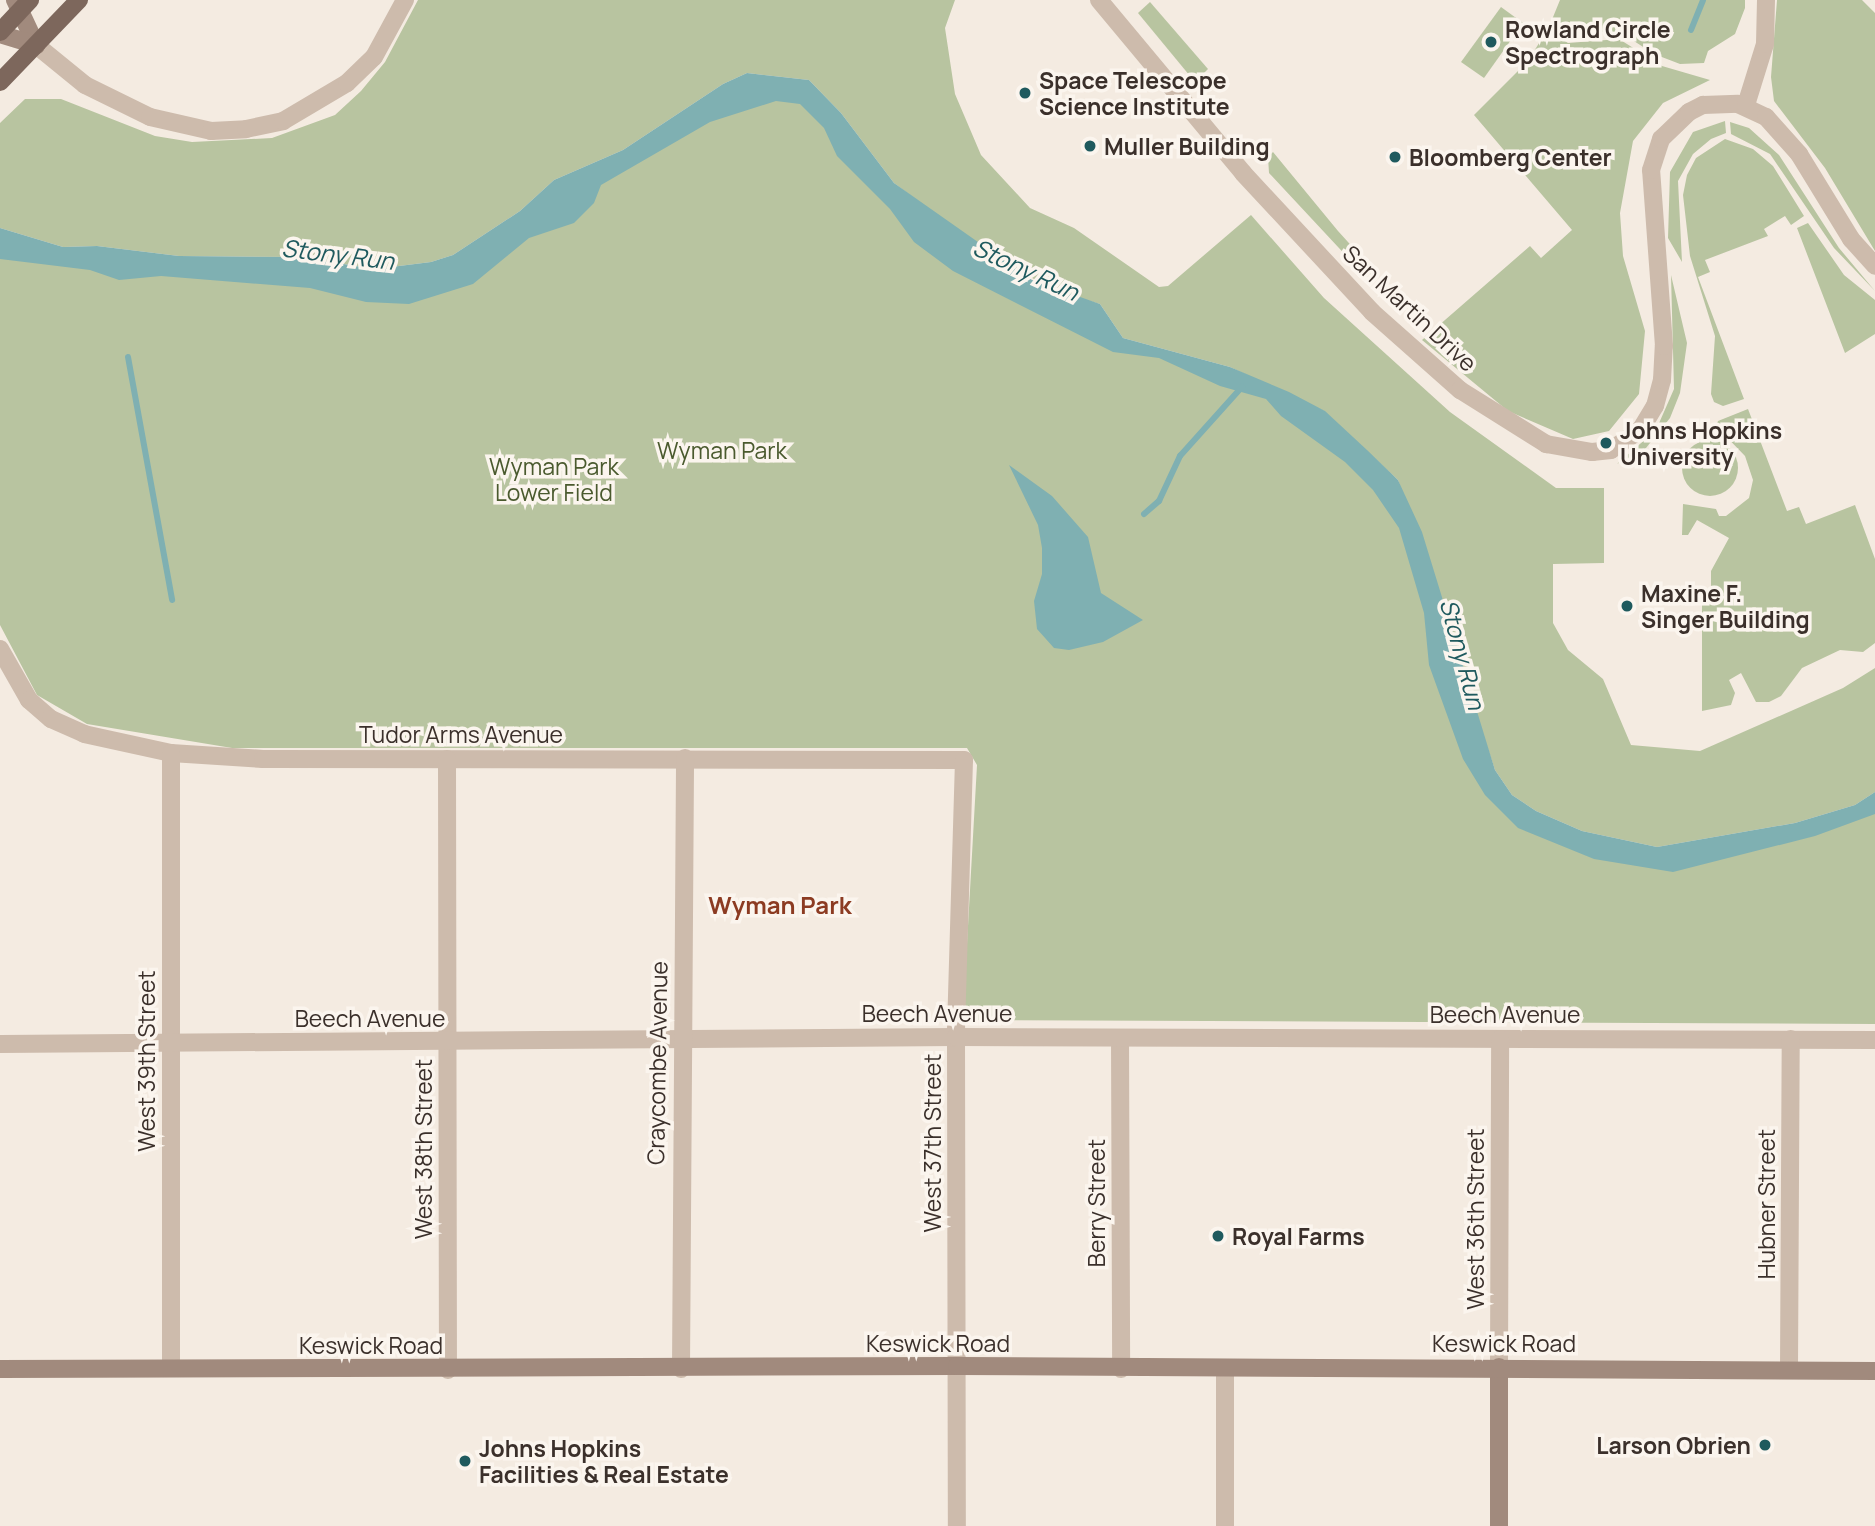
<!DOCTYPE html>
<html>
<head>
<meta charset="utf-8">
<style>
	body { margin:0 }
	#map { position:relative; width:1875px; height:1526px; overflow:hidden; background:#f4ebe1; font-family:Manrope,sans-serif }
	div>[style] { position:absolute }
	.green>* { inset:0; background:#b8c4a0 }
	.round { border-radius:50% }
	.water>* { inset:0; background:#7fb0b2 }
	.stream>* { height:6px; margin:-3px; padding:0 3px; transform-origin:3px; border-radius:3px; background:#7fb0b2 }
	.street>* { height:18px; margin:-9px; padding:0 9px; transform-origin:9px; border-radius:9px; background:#cdbbac }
	.secondary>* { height:18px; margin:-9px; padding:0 9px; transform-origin:9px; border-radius:9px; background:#a18a7d }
	.primary>* { height:18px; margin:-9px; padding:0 9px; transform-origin:9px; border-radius:9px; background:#7d675c }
	.dots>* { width:19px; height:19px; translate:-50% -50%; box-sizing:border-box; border:4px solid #fbf5ee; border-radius:50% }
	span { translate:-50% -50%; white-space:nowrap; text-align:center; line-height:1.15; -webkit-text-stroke:7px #fbf5ee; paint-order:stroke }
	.poi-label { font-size:23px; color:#3b302b; font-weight:700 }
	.left { translate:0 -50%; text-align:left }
	.right { translate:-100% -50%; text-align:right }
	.street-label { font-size:23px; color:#3b302b }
	.park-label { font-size:23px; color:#4a5a2e }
	.water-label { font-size:24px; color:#1f5a5e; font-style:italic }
	.neighbourhood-label { font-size:24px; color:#8c3b22; font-weight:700 }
</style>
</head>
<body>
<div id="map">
	<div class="green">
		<i style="clip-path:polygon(418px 0,955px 0,945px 28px,955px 94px,981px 155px,1030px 208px,1074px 228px,1159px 287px,1168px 286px,1251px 215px,1324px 298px,1450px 412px,1556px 488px,1604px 488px,1604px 563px,1553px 564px,1553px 623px,1568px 650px,1603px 679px,1631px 745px,1700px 751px,1843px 688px,1875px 668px,1875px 792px,1855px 805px,1795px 823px,1657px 847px,1582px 831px,1536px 811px,1512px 795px,1495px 770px,1398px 480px,1324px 411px,1230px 367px,1123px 338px,1100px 304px,1052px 290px,969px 239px,894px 183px,841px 113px,809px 80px,747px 73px,723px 84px,623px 150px,554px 180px,520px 211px,453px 255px,431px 262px,375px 269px,299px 257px,179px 256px,97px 246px,63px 247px,0 228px,0 123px,25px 99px,61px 99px,155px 136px,192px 142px,272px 138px,335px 115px,361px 91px,385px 62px)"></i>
		<i style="clip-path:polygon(1560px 0,1745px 0,1745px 8px,1735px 34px,1708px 51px,1704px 63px,1680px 64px,1654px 54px,1620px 32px,1561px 31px,1551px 22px)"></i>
		<i style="clip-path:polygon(1777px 0,1862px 0,1875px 13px,1875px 251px,1825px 168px,1774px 101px,1771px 77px)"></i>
		<i style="clip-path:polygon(1150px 2px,1208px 69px,1198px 79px,1190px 76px,1138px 13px)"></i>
		<i style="clip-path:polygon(1501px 7px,1523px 23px,1484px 78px,1461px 62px)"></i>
		<i style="clip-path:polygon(1547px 30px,1568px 43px,1619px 39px,1662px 66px,1710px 80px,1663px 103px,1633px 141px,1620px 213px,1623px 256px,1645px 331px,1639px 394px,1609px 431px,1573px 439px,1508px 411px,1422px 340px,1530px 246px,1541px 258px,1572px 230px,1474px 115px,1528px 61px)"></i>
		<i style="clip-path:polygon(805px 95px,890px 189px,1095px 329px,1267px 391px,1398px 505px,1469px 744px,1519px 812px,1655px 862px,1875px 806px,1875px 1024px,970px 1020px,963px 1015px,977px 765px,967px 748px,232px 748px,87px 724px,37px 695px,0 625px,0 244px,441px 275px,722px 97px)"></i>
		<i style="clip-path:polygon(1725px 121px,1726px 133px,1711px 139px,1693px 154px,1678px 181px,1682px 262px,1668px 238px,1670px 172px,1693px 132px)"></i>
		<i style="clip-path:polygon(1730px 122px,1749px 128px,1779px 155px,1839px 248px,1875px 291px,1834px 248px,1770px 154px,1731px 134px)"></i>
		<i style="clip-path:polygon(1725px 139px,1753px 149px,1773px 166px,1804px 216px,1791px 225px,1785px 216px,1764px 229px,1768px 236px,1705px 260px,1710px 272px,1698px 277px,1744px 399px,1723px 406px,1714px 402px,1711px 394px,1715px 336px,1690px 256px,1683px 195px,1687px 175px,1696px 158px)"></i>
		<i style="clip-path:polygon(1273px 152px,1338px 231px,1377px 274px,1366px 277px,1269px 173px,1268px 157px)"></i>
		<i style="clip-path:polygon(1808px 223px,1844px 275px,1875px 300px,1875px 334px,1845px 353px,1797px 228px)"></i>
		<i style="clip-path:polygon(1671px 275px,1687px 343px,1680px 393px,1670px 418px,1646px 448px,1617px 464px,1656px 430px,1674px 389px)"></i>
		<i style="clip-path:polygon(1748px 409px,1787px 511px,1799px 507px,1806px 524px,1855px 505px,1875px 559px,1875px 643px,1863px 652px,1840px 650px,1802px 668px,1781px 696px,1769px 702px,1756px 702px,1741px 673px,1729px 680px,1735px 693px,1731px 705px,1702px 711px,1702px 589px,1711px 588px,1711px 571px,1729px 538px,1697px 520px,1688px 535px,1682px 535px,1683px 504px,1716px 509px,1719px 516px,1726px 516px,1749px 498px,1753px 480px,1745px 456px,1716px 426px,1718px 421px)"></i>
		<i class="round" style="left:1682px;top:440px;width:56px;height:56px"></i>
	</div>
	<div class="water">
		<i style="clip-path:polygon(747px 73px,809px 80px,841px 113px,894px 183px,1032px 280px,1100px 304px,1123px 338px,1230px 367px,1289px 392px,1325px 411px,1367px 450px,1398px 480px,1422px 532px,1495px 770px,1512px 795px,1536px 811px,1582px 831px,1657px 847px,1795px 823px,1855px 805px,1875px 792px,1875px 814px,1815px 836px,1673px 872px,1594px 859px,1518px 828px,1485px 795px,1463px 759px,1429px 665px,1424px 613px,1399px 528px,1373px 490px,1345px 462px,1281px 416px,1266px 399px,1220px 386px,1159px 358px,1113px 352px,953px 271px,914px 242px,890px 209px,837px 156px,824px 128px,800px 104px,776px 101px,710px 122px,601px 185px,594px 203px,574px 223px,529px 238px,473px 284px,409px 304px,366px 302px,310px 288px,161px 276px,119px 280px,90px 270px,0 259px,0 228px,63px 247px,97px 246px,179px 256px,299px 257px,375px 269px,431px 262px,453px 255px,520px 211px,554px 180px,623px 150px,723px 84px)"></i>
		<i style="clip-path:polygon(1009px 465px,1052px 496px,1088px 537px,1101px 593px,1143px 620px,1103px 642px,1069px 650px,1054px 648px,1037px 629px,1034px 601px,1042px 574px,1042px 548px,1038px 525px)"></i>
	</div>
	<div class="stream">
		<i style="left:1691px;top:30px;width:32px;rotate:-68deg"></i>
		<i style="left:128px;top:357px;width:247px;rotate:79.7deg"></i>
		<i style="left:1144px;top:514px;width:20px;rotate:-41deg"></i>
		<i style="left:1159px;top:501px;width:50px;rotate:-65deg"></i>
		<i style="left:1180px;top:456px;width:93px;rotate:-48.1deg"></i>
	</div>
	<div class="street">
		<i style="left:1099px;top:0;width:225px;rotate:50.2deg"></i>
		<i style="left:1243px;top:173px;width:190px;rotate:47.1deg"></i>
		<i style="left:1372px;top:312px;width:118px;rotate:41.6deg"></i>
		<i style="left:1460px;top:390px;width:102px;rotate:32.1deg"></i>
		<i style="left:1546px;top:444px;width:47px;rotate:9.9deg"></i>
		<i style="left:1592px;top:452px;width:19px;rotate:-6deg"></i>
		<i style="left:1611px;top:450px;width:37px;rotate:-35deg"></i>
		<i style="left:1641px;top:429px;width:27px;rotate:-59deg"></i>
		<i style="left:1655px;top:406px;width:27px;rotate:-75deg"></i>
		<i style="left:1662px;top:380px;width:34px;rotate:-87deg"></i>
		<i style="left:1664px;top:346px;width:176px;rotate:-94.2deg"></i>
		<i style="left:1651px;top:170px;width:33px;rotate:-72deg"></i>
		<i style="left:1661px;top:139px;width:39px;rotate:-44deg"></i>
		<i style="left:1689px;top:112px;width:16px;rotate:-27deg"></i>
		<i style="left:1703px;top:105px;width:35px;rotate:-2deg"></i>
		<i style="left:1738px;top:104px;width:31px;rotate:25deg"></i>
		<i style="left:1766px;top:117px;width:50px;rotate:48.3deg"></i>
		<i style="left:1799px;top:154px;width:100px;rotate:58.5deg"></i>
		<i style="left:1851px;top:239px;width:36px;rotate:48deg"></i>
		<i style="left:36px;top:45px;width:63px;rotate:39.2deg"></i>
		<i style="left:85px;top:85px;width:72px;rotate:26.2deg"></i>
		<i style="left:150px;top:117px;width:63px;rotate:12.9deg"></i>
		<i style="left:211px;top:131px;width:35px;rotate:-3deg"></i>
		<i style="left:246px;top:129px;width:38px;rotate:-12deg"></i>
		<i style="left:283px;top:121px;width:74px;rotate:-30.7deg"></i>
		<i style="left:347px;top:83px;width:37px;rotate:-44deg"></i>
		<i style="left:374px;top:57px;width:65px;rotate:-61.5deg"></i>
		<i style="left:1746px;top:105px;width:64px;rotate:-72.7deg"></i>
		<i style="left:1765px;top:44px;width:44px;rotate:-88.7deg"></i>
		<i style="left:0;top:649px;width:59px;rotate:60.4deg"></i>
		<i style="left:29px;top:700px;width:29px;rotate:41deg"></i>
		<i style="left:51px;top:719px;width:36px;rotate:24deg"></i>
		<i style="left:84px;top:734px;width:89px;rotate:12.3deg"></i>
		<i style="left:171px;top:753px;width:92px;rotate:3.7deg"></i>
		<i style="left:263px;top:759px;width:701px;rotate:0.08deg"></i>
		<i style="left:964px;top:760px;width:277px;rotate:91.7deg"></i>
		<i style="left:956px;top:1037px;width:489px;rotate:89.9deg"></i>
		<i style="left:171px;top:753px;width:615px;rotate:90deg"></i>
		<i style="left:447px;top:759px;width:611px;rotate:89.91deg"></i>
		<i style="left:1120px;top:1038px;width:331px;rotate:89.8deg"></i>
		<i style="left:0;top:1044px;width:956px;rotate:-0.42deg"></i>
		<i style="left:956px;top:1037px;width:919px;rotate:0.19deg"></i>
		<i style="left:1499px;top:1367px;width:328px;rotate:-89.8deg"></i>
		<i style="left:681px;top:1369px;width:611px;rotate:-89.62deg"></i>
		<i style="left:1789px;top:1369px;width:330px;rotate:-89.7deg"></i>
		<i style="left:1225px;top:1526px;width:156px;rotate:-90deg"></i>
	</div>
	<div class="secondary">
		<i style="left:15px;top:0;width:50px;rotate:65deg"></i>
		<i style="left:0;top:34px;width:38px;rotate:17deg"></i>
		<i style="left:1499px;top:1367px;width:159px;rotate:90deg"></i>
		<i style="left:0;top:1369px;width:957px;rotate:-0.18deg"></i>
		<i style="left:957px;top:1366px;width:918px;rotate:0.31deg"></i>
	</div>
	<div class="primary">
		<i style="left:0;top:32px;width:44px;rotate:-46.8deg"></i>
		<i style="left:0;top:82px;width:114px;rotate:-46.1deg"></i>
	</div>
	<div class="dots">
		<i style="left:1491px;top:42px;background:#1f5a5e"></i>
		<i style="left:1025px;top:93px;background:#1f5a5e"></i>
		<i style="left:1090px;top:146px;background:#1f5a5e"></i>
		<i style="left:1395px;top:157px;background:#1f5a5e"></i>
		<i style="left:1606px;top:443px;background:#1f5a5e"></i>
		<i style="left:1627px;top:606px;background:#1f5a5e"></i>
		<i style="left:1218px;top:1236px;background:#1f5a5e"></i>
		<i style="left:1765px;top:1445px;background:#1f5a5e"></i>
		<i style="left:465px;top:1461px;background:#1f5a5e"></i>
	</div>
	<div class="poi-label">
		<span class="left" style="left:1505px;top:42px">Rowland Circle<br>Spectrograph</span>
		<span class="left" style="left:1039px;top:93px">Space Telescope<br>Science Institute</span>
		<span class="left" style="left:1104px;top:146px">Muller Building</span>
		<span class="left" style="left:1409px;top:157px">Bloomberg Center</span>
		<span class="left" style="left:1620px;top:443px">Johns Hopkins<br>University</span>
		<span class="left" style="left:1641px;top:606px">Maxine F.<br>Singer Building</span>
		<span class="left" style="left:1232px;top:1236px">Royal Farms</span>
		<span class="right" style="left:1751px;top:1445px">Larson Obrien</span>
		<span class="left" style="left:479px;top:1461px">Johns Hopkins<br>Facilities &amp; Real Estate</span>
	</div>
	<div class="street-label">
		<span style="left:1410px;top:308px;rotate:43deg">San Martin Drive</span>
		<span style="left:461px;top:734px">Tudor Arms Avenue</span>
		<span style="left:937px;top:1013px">Beech Avenue</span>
		<span style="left:1505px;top:1014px">Beech Avenue</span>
		<span style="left:370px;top:1018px">Beech Avenue</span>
		<span style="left:146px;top:1061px;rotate:-90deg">West 39th Street</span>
		<span style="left:657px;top:1063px;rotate:-89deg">Craycombe Avenue</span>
		<span style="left:932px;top:1143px;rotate:-90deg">West 37th Street</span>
		<span style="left:423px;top:1149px;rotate:-90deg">West 38th Street</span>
		<span style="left:1096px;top:1203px;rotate:-90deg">Berry Street</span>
		<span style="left:1766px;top:1204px;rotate:-90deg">Hubner Street</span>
		<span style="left:1475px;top:1219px;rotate:-90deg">West 36th Street</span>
		<span style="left:938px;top:1343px">Keswick Road</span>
		<span style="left:1504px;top:1343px">Keswick Road</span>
		<span style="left:371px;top:1345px">Keswick Road</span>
	</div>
	<div class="park-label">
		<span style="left:722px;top:450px">Wyman Park</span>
		<span style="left:554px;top:479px">Wyman Park<br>Lower Field</span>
	</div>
	<div class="water-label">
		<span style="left:338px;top:254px;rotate:7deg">Stony Run</span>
		<span style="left:1026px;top:269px;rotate:25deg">Stony Run</span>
		<span style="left:1463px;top:654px;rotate:75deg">Stony Run</span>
	</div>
	<div class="neighbourhood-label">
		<span style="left:780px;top:905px">Wyman Park</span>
	</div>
</div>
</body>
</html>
